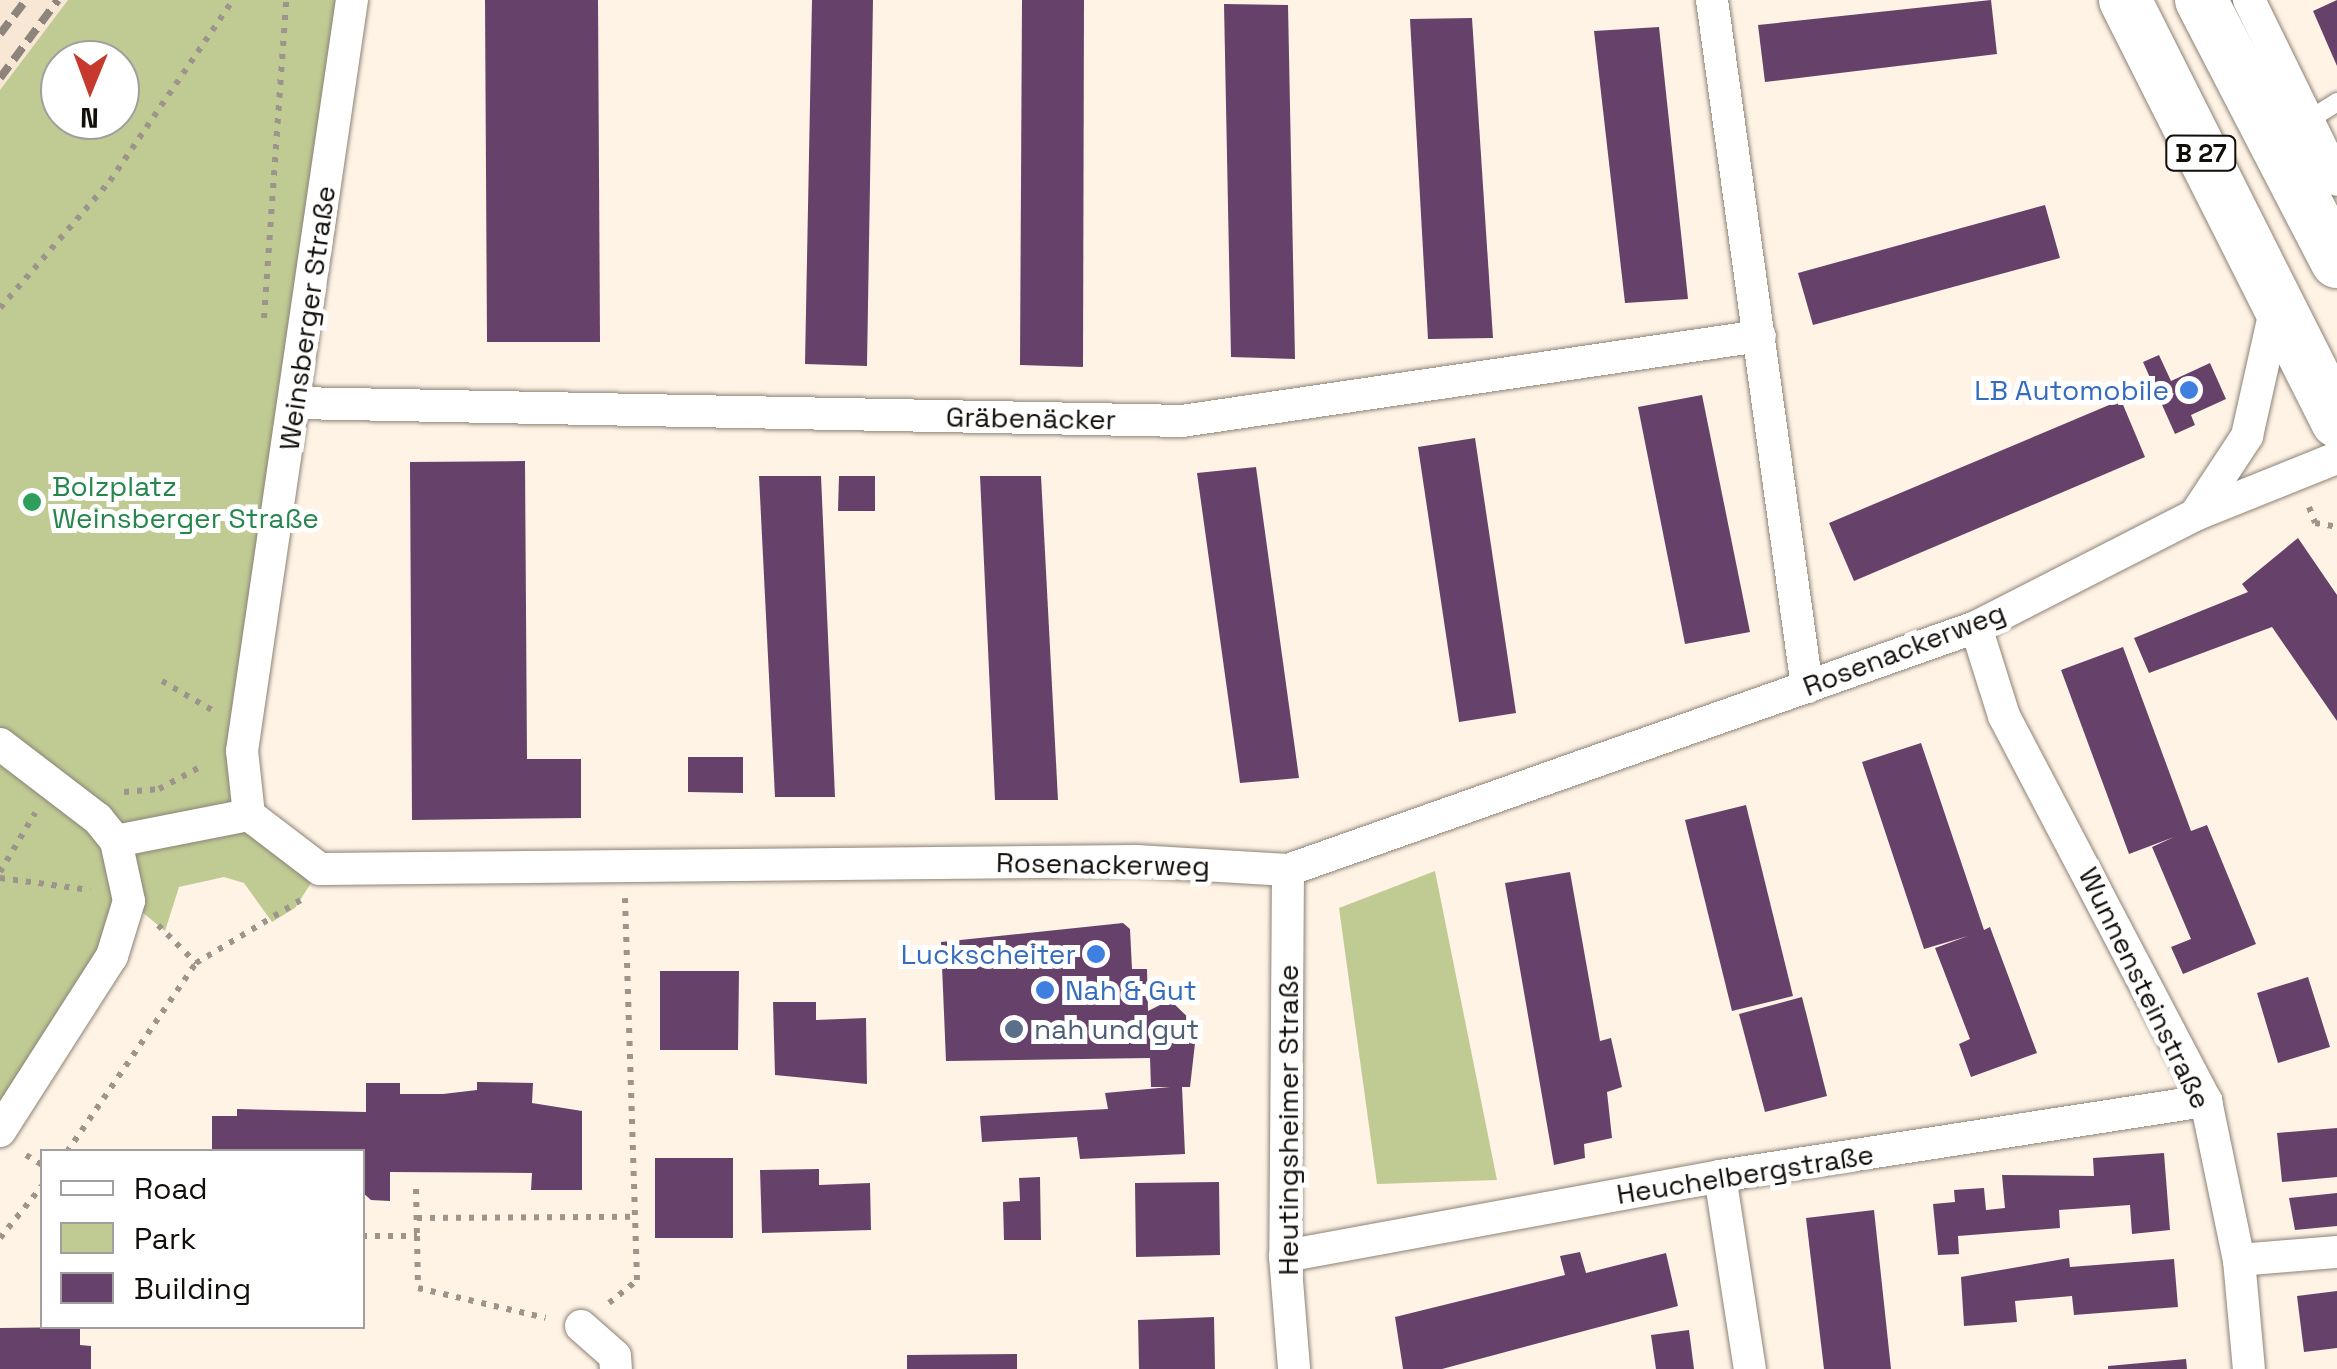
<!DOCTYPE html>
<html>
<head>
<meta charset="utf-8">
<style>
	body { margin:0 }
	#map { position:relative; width:2337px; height:1369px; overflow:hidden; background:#fef3e5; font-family:"Space Grotesk",sans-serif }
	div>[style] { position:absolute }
	.built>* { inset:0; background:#f7e7d4 }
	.green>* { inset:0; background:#c0cb94 }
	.building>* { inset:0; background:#66426a }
	.path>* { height:6px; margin-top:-3px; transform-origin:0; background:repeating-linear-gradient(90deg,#9d948b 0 5px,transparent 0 13px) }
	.roads { filter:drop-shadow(0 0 2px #8c8276) drop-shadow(0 0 2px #8c8276) }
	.service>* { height:18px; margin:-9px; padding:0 9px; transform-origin:9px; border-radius:9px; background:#fff }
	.minor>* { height:32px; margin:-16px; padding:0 16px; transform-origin:16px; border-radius:16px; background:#fff }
	.primary>* { height:52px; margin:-26px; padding:0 26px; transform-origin:26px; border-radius:26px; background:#fff }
	.rail>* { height:8px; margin-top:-4px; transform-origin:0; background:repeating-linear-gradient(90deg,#8d857c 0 15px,transparent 0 23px) }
	.dots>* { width:28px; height:28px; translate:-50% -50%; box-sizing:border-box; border:5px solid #fff; border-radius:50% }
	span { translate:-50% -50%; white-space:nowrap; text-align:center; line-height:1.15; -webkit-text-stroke:10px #fff; paint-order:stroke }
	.shield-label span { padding:2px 8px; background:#fff; border:2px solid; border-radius:8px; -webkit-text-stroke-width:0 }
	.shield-label { font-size:25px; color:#120e0a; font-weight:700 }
	.street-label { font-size:28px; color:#120e0a }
	.shop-label { font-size:28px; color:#366cbe }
	.right { translate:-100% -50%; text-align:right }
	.left { translate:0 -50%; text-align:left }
	.leisure-label { font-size:28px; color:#27864d }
	.service-label { font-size:28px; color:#4e5e75 }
	.legend { position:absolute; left:40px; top:1149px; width:325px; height:180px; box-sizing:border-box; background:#fff; border:2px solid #a09f9d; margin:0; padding:12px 18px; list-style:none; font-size:30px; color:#120e0a }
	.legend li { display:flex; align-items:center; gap:20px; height:50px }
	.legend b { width:50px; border:2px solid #a09f9d }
	.north { position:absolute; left:40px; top:40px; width:100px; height:100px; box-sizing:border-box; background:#fff; border:2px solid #a09f9d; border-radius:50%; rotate:181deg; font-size:28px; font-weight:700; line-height:40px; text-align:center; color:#120e0a }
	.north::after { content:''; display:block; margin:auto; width:35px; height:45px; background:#c6392c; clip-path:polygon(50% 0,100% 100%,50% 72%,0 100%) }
</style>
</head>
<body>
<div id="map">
	<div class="built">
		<i style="clip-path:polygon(0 0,68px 0,0 90px)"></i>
	</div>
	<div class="green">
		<i style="clip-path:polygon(evenodd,68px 0,352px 0,249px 815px,320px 869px,295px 908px,272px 922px,244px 883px,224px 877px,179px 887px,165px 931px,130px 902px,0 1131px,0 90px,68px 0,60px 60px,120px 60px,120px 120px,60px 120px,60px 60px)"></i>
		<i style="clip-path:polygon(1435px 871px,1497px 1180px,1377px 1184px,1339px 908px)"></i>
	</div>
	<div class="building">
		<i style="clip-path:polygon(485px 0,598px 0,600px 342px,487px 342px)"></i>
		<i style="clip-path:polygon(812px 0,873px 0,867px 366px,805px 364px)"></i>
		<i style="clip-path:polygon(1022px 0,1084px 0,1083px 367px,1020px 365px)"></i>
		<i style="clip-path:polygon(1991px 0,1997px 54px,1765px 82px,1758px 25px)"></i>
		<i style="clip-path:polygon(2337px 0,2337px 66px,2313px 11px)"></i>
		<i style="clip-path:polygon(1224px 4px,1288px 5px,1295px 359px,1231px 357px)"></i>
		<i style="clip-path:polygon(1472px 18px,1493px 338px,1428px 339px,1410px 19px)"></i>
		<i style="clip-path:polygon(1659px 27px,1688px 299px,1625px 303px,1594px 31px)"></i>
		<i style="clip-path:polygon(2045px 205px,2060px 258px,1813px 325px,1798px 273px)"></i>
		<i style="clip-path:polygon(2159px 355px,2171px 381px,2210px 363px,2226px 399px,2191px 415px,2195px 425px,2175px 434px,2143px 362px)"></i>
		<i style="clip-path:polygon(1702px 395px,1750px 632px,1685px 644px,1638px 407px)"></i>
		<i style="clip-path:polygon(2121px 400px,2145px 457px,1854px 581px,1829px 523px)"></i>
		<i style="clip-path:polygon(1475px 438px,1516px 713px,1459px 722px,1418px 447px)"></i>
		<i style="clip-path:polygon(525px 461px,527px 759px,581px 759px,581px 818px,412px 820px,410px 462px)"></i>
		<i style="clip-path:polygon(1256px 467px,1299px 778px,1240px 783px,1197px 473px)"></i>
		<i style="clip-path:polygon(759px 476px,821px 476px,835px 797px,775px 797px)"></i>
		<i style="clip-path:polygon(839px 476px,875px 476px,875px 511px,838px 511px)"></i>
		<i style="clip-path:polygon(980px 476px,1041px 476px,1058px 800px,995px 800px)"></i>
		<i style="clip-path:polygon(2298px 538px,2337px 595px,2337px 721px,2272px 627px,2149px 673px,2134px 638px,2248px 592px,2242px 584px)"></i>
		<i style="clip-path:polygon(2123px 647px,2191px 831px,2207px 825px,2256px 944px,2183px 974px,2171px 947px,2191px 939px,2152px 847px,2174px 837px,2129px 854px,2061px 670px)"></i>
		<i style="clip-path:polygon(1921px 743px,1984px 930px,1990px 927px,2037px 1053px,1971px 1077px,1959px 1044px,1970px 1039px,1935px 948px,1968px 936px,1924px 949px,1862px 762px)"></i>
		<i style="clip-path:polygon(688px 757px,743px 757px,743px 793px,688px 792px)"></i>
		<i style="clip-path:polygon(1746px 805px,1793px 996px,1732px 1011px,1685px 820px)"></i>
		<i style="clip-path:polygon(1570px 872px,1600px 1041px,1611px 1038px,1622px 1087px,1607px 1092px,1612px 1138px,1584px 1144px,1585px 1158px,1554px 1165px,1505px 883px)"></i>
		<i style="clip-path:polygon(1123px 923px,1130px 929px,1132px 969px,1147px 969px,1148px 1011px,1170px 1000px,1197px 1026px,1190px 1087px,1182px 1087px,1185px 1154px,1080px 1159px,1077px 1137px,982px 1142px,980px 1116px,1108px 1109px,1105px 1093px,1170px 1087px,1151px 1087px,1150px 1058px,946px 1061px,941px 942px)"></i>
		<i style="clip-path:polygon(660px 971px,739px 971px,738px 1050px,660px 1050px)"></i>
		<i style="clip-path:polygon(2308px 977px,2330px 1047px,2278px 1063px,2257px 993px)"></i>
		<i style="clip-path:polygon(1802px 997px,1827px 1096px,1765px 1112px,1739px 1014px)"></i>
		<i style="clip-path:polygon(773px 1002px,816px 1002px,816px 1020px,866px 1018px,867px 1084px,775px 1075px)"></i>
		<i style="clip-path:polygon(477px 1082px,533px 1083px,532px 1103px,582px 1111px,582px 1190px,531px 1190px,532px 1173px,390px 1172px,390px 1201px,371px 1200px,362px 1192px,362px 1152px,212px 1152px,212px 1116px,237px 1116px,237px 1109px,366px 1112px,366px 1083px,400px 1083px,400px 1094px,443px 1094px,477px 1090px)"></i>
		<i style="clip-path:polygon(2337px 1128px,2337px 1177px,2282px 1182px,2277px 1133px)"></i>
		<i style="clip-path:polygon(2164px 1153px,2170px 1230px,2132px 1234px,2130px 1205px,2059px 1210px,2060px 1228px,1958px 1236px,1959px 1254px,1938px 1255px,1933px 1204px,1955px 1202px,1954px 1190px,1984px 1188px,1986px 1210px,2005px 1208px,2002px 1175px,2094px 1176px,2093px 1158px)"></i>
		<i style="clip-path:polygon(655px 1158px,733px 1158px,733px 1238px,655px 1238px)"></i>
		<i style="clip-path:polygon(819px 1169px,819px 1185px,870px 1183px,871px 1230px,762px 1233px,760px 1170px)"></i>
		<i style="clip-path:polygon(1040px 1177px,1041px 1240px,1004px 1240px,1003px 1202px,1020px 1201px,1019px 1178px)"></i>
		<i style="clip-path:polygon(1219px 1182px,1220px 1255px,1136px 1257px,1135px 1183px)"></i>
		<i style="clip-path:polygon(2337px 1193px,2337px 1226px,2295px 1230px,2289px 1198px)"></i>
		<i style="clip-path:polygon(1874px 1210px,1891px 1369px,1824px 1369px,1806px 1218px)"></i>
		<i style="clip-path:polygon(1580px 1252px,1586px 1273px,1666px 1253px,1678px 1306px,1442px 1369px,1403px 1369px,1395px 1317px,1565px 1275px,1560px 1256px)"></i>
		<i style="clip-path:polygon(2069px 1258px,2070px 1267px,2174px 1259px,2178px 1307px,2074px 1315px,2072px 1296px,2015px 1301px,2017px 1322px,1964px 1326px,1961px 1277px)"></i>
		<i style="clip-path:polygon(2337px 1291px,2337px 1348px,2304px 1352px,2297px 1296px)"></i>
		<i style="clip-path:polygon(1214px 1317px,1215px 1369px,1139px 1369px,1138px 1320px)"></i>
		<i style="clip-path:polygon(80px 1327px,80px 1345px,91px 1346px,91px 1369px,0 1369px,0 1328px)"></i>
		<i style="clip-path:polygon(1689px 1330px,1694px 1369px,1656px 1369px,1651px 1335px)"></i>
		<i style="clip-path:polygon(1017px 1354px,1017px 1369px,907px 1369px,907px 1355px)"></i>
		<i style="clip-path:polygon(2186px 1359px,2187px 1369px,2108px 1369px,2108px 1366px)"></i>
	</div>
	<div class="path">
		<i style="left:0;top:308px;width:168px;rotate:-49.1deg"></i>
		<i style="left:110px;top:181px;width:219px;rotate:-55.8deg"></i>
		<i style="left:264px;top:318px;width:319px;rotate:-86deg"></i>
		<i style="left:2309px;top:507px;width:17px;rotate:69deg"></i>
		<i style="left:2315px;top:523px;width:22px;rotate:10deg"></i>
		<i style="left:162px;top:681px;width:58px;rotate:30.1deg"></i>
		<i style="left:124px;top:792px;width:35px;rotate:-5deg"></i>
		<i style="left:159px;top:789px;width:49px;rotate:-28.1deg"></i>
		<i style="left:0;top:872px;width:69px;rotate:-59.3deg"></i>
		<i style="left:0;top:878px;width:91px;rotate:7.6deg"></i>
		<i style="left:158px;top:925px;width:54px;rotate:45deg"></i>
		<i style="left:196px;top:963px;width:122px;rotate:-31deg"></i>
		<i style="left:67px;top:1152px;width:229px;rotate:-55.7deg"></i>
		<i style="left:26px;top:1155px;width:19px;rotate:32deg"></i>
		<i style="left:416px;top:1189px;width:47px;rotate:88.8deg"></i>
		<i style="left:417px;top:1218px;width:218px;rotate:-0.3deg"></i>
		<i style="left:362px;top:1236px;width:55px"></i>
		<i style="left:417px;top:1236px;width:52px;rotate:88.9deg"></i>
		<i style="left:418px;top:1288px;width:131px;rotate:13.2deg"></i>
		<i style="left:0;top:1238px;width:67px;rotate:-51.1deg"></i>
		<i style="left:609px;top:1303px;width:36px;rotate:-39deg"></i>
		<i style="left:637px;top:1280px;width:382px;rotate:-91.8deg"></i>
	</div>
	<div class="roads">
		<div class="service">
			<i style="left:2307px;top:121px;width:36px;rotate:-32deg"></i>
		</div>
		<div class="minor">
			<i style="left:1712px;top:0;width:694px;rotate:82.13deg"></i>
			<i style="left:2249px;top:0;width:200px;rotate:63.9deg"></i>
			<i style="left:296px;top:403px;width:886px;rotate:1.16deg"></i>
			<i style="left:1182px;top:421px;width:584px;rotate:-8.37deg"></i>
			<i style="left:2195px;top:515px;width:95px;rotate:-56.6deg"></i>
			<i style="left:2247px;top:436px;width:133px;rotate:-77.4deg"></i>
			<i style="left:1976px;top:627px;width:93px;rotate:72.5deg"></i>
			<i style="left:2004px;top:716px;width:435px;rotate:62.3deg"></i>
			<i style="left:2206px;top:1101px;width:162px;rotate:78.3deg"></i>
			<i style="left:2239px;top:1260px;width:109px;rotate:84.8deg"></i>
			<i style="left:0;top:744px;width:123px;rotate:37.4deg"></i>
			<i style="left:98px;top:819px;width:28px;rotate:51deg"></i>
			<i style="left:116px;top:841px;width:61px;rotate:77.8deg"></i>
			<i style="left:129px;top:901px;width:58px;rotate:107.2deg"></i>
			<i style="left:112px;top:956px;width:208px;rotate:122.6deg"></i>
			<i style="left:249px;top:815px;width:64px;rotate:-96.2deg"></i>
			<i style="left:242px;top:751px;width:759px;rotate:-81.67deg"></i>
			<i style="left:116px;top:841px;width:136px;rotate:-11.1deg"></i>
			<i style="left:249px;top:815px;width:89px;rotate:37.3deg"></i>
			<i style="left:320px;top:869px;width:816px;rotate:-0.56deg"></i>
			<i style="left:1136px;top:861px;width:152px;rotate:3.4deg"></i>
			<i style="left:1288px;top:870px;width:730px;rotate:-19.45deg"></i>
			<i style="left:1976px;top:627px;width:246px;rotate:-27.1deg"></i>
			<i style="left:2195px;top:515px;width:153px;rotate:-21.9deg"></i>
			<i style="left:1288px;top:870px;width:386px;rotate:90.4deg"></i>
			<i style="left:1285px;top:1256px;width:113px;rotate:85.4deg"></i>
			<i style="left:1720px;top:1176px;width:195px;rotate:81.2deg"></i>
			<i style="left:1285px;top:1256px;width:442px;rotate:-10.4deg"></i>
			<i style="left:1720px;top:1176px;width:492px;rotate:-8.8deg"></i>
			<i style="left:2239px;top:1260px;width:98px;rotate:-4.7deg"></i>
			<i style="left:581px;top:1326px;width:45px;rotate:41.4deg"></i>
			<i style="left:615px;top:1356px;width:13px;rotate:86deg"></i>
		</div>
		<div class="primary">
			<i style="left:2125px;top:0;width:472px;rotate:63.3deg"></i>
			<i style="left:2201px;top:0;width:295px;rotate:62.6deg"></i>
		</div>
	</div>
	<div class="rail">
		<i style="left:0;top:34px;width:43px;rotate:-52.6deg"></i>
		<i style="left:0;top:78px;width:97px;rotate:-53.4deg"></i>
	</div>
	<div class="dots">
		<i style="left:2189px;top:390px;background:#3f7fe0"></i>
		<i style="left:32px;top:502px;background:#2e9e5b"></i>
		<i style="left:1096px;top:954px;background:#3f7fe0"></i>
		<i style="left:1045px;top:990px;background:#3f7fe0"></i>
		<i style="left:1014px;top:1029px;background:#5c6f8a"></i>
	</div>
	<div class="shield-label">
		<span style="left:2201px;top:153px">B 27</span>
	</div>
	<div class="street-label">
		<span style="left:307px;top:318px;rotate:-82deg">Weinsberger Straße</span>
		<span style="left:1031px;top:418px;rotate:1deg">Gräbenäcker</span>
		<span style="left:1904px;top:649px;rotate:-21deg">Rosenackerweg</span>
		<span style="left:1103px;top:864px;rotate:1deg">Rosenackerweg</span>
		<span style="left:2145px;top:988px;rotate:64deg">Wunnensteinstraße</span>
		<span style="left:1288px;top:1120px;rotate:-90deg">Heutingsheimer Straße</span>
		<span style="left:1745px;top:1174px;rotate:-9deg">Heuchelbergstraße</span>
	</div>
	<div class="shop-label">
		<span class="right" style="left:2169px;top:390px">LB Automobile</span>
		<span class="right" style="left:1076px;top:954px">Luckscheiter</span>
		<span class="left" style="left:1065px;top:990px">Nah &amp; Gut</span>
	</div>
	<div class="leisure-label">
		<span class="left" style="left:52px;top:502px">Bolzplatz<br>Weinsberger Straße</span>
	</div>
	<div class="service-label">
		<span class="left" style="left:1034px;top:1029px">nah und gut</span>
	</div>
	<ul class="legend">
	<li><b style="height:12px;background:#fff"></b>Road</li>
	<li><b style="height:28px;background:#c0cb94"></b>Park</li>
	<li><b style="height:28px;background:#66426a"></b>Building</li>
	</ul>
	<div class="north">N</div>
</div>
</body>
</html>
